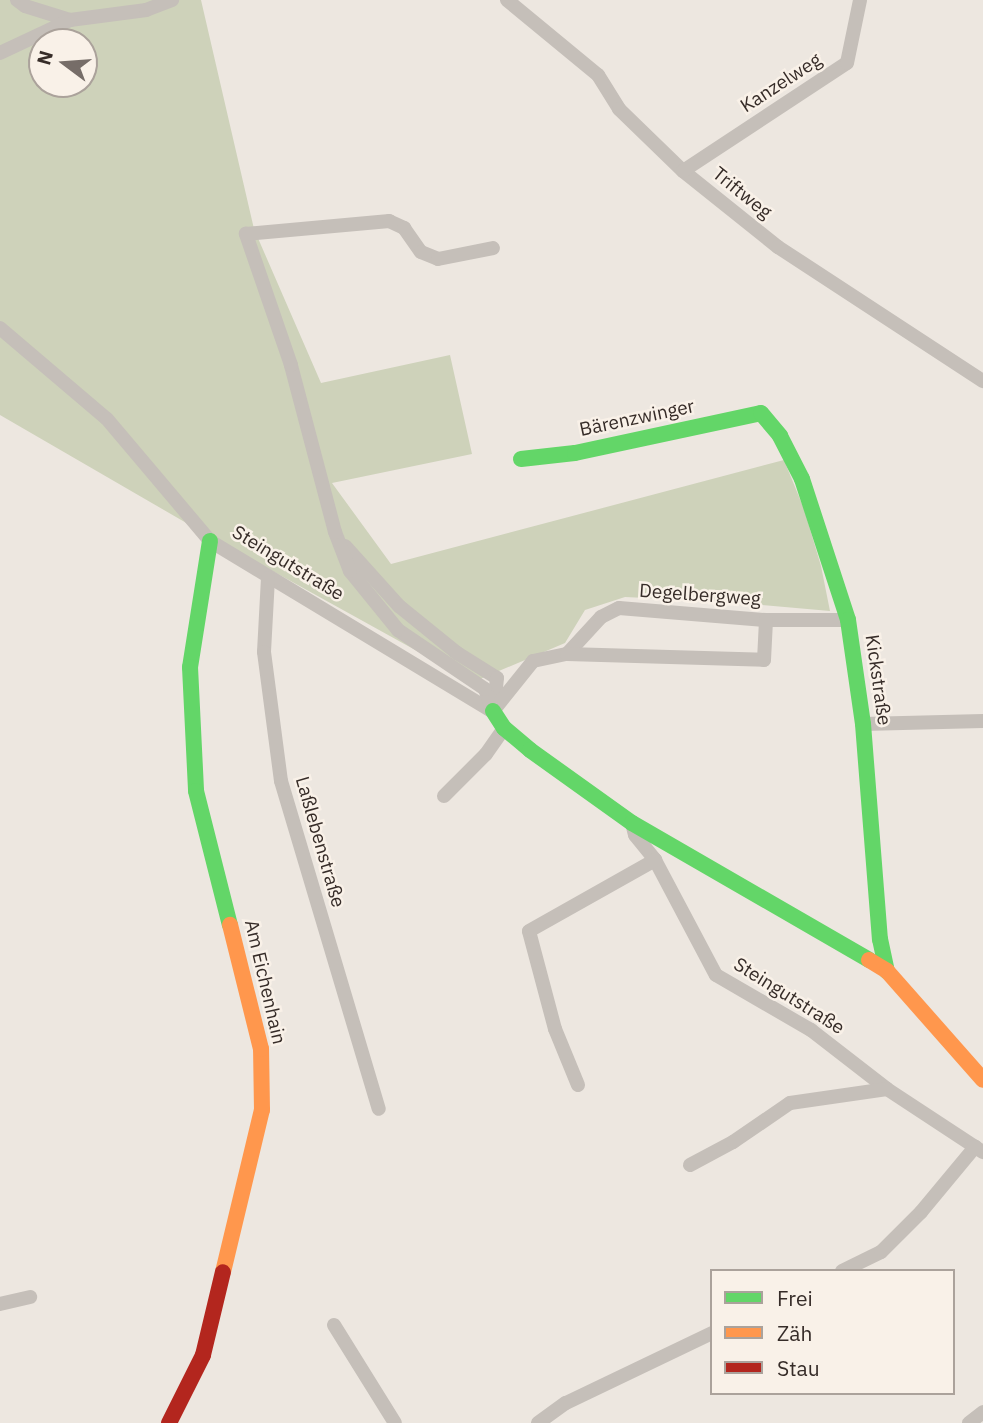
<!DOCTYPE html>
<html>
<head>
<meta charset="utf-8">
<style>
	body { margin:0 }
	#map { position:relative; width:983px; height:1423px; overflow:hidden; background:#ede7e0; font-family:"IBM Plex Sans",sans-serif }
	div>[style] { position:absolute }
	.green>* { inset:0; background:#ced2ba }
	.street>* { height:14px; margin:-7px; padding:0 7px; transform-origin:7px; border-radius:7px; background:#c5bfb9 }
	.fast>* { height:16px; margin:-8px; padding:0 8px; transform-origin:8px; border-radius:8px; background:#63d668 }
	.slow>* { height:16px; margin:-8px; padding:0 8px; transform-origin:8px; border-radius:8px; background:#ff974d }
	.jam>* { height:16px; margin:-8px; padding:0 8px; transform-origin:8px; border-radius:8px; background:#b3261e }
	span { translate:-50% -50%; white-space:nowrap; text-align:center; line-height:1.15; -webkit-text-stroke:5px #f9f1e8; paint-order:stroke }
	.street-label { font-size:19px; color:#362c28 }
	.legend { position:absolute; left:710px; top:1269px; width:245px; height:126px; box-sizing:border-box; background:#f9f1e8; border:2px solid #aba29b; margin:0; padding:9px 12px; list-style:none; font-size:21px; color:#362c28 }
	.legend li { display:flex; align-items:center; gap:14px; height:35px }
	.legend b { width:35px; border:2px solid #aba29b }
	.north { position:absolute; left:28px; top:28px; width:70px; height:70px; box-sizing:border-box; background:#f9f1e8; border:2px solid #aba29b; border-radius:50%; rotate:286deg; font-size:19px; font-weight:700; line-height:28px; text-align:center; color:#362c28 }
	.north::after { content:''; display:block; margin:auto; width:24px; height:32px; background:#766d68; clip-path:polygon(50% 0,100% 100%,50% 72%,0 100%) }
</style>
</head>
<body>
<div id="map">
	<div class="green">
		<i style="clip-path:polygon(evenodd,0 0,201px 0,254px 229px,321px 383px,450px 355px,472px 454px,332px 483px,391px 564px,784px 460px,804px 509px,821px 566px,830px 611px,730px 602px,625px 597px,585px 610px,565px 643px,473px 682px,195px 528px,0 415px,0 0,42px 42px,84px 42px,84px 84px,42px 84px,42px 42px)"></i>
	</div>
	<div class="street">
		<i style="left:17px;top:0;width:10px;rotate:37deg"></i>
		<i style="left:25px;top:6px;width:47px;rotate:17.3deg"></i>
		<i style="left:70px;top:20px;width:77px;rotate:-7.5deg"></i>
		<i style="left:146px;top:10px;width:28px;rotate:-21deg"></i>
		<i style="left:507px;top:0;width:118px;rotate:39.5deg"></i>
		<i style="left:598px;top:75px;width:40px;rotate:58deg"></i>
		<i style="left:619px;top:109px;width:89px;rotate:44.1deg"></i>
		<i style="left:683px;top:171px;width:122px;rotate:38.7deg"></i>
		<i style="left:778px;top:247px;width:245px;rotate:33.2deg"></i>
		<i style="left:0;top:53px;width:77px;rotate:-25.2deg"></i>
		<i style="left:683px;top:171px;width:196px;rotate:-33.4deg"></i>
		<i style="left:847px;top:63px;width:64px;rotate:-78.3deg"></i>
		<i style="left:0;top:328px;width:140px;rotate:40.4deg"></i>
		<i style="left:107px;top:419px;width:160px;rotate:49.8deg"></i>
		<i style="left:210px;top:541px;width:329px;rotate:31.1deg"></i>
		<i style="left:345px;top:546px;width:81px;rotate:48deg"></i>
		<i style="left:399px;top:606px;width:75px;rotate:39deg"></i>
		<i style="left:457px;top:653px;width:47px;rotate:32deg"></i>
		<i style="left:497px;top:678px;width:29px;rotate:96deg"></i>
		<i style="left:268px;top:578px;width:74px;rotate:93.1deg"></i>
		<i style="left:264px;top:652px;width:130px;rotate:82.5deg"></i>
		<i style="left:281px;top:781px;width:342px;rotate:73.4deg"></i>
		<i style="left:567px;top:654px;width:50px;rotate:-47.4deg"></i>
		<i style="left:601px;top:617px;width:20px;rotate:-27deg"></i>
		<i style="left:619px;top:608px;width:147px;rotate:4.7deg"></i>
		<i style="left:766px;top:620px;width:82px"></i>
		<i style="left:493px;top:711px;width:23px;rotate:-110deg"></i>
		<i style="left:485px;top:689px;width:105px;rotate:-145.9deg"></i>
		<i style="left:398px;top:630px;width:76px;rotate:-129.1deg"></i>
		<i style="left:350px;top:571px;width:42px;rotate:-111deg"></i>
		<i style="left:335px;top:532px;width:173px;rotate:-104.8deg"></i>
		<i style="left:291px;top:365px;width:139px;rotate:-109deg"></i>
		<i style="left:246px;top:234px;width:144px;rotate:-5.2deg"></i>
		<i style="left:389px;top:221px;width:17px;rotate:25deg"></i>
		<i style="left:404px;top:228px;width:29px;rotate:55deg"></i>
		<i style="left:421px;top:252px;width:18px;rotate:22deg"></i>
		<i style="left:438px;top:259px;width:56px;rotate:-11.3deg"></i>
		<i style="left:493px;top:711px;width:64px;rotate:-51.3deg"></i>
		<i style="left:533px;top:661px;width:35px;rotate:-12deg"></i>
		<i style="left:567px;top:654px;width:197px;rotate:1.7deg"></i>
		<i style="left:764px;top:660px;width:40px;rotate:-87.1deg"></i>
		<i style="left:863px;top:724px;width:120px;rotate:-1.4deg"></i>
		<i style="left:444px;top:796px;width:59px;rotate:-45deg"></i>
		<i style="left:486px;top:754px;width:32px;rotate:-55deg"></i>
		<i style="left:632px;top:823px;width:12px;rotate:76deg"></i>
		<i style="left:635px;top:835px;width:32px;rotate:51deg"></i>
		<i style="left:655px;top:860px;width:130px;rotate:62.1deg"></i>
		<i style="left:716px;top:975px;width:110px;rotate:30.1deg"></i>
		<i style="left:811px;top:1030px;width:96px;rotate:37.8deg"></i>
		<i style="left:887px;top:1089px;width:115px;rotate:33.3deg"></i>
		<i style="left:578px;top:1085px;width:61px;rotate:-112.3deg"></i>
		<i style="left:555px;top:1029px;width:101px;rotate:-104.9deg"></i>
		<i style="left:529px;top:931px;width:145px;rotate:-29.4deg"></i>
		<i style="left:690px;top:1165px;width:49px;rotate:-28.1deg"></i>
		<i style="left:733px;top:1142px;width:69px;rotate:-34.4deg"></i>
		<i style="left:790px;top:1103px;width:98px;rotate:-8.2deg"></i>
		<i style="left:842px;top:1271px;width:43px;rotate:-26deg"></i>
		<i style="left:881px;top:1252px;width:57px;rotate:-45deg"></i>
		<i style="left:921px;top:1212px;width:85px;rotate:-50.3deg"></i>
		<i style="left:0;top:1304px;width:31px;rotate:-13deg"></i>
		<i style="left:334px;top:1325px;width:115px;rotate:58.1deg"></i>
		<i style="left:538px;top:1423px;width:34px;rotate:-36deg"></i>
		<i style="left:566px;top:1403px;width:162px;rotate:-25.6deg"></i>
		<i style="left:969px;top:1423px;width:18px;rotate:-38deg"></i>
	</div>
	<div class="fast">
		<i style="left:521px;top:459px;width:54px;rotate:-6.3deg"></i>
		<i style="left:575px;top:453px;width:190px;rotate:-12.1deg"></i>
		<i style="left:761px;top:413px;width:30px;rotate:50deg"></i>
		<i style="left:780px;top:436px;width:48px;rotate:62.9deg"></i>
		<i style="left:802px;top:479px;width:148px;rotate:71.9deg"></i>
		<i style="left:848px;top:620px;width:105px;rotate:81.8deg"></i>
		<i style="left:863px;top:724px;width:216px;rotate:85.5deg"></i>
		<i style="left:880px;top:939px;width:33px;rotate:78deg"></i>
		<i style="left:210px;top:541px;width:128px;rotate:99deg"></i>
		<i style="left:190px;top:667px;width:124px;rotate:87.2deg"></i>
		<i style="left:196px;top:791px;width:138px;rotate:75.8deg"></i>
		<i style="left:493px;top:711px;width:20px;rotate:57deg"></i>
		<i style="left:504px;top:728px;width:34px;rotate:40deg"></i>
		<i style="left:530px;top:750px;width:125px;rotate:35.6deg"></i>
		<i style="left:632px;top:823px;width:274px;rotate:30deg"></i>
	</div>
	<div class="slow">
		<i style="left:869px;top:960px;width:21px;rotate:31deg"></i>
		<i style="left:887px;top:971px;width:145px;rotate:48.6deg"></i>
		<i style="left:223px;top:1272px;width:167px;rotate:-76.5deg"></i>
		<i style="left:262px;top:1110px;width:61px;rotate:-90.9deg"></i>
		<i style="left:261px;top:1049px;width:128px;rotate:-104deg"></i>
	</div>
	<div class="jam">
		<i style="left:169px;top:1423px;width:76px;rotate:-63.4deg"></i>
		<i style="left:203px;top:1355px;width:85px;rotate:-76.5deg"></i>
	</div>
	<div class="street-label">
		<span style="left:781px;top:83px;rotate:-33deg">Kanzelweg</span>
		<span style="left:742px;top:193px;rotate:39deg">Triftweg</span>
		<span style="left:637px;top:418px;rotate:-12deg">Bärenzwinger</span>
		<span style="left:288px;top:563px;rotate:31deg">Steingutstraße</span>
		<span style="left:700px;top:595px;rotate:4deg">Degelbergweg</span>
		<span style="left:878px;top:680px;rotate:82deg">Kickstraße</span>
		<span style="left:320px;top:842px;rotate:74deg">Laßlebenstraße</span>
		<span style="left:265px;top:982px;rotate:77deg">Am Eichenhain</span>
		<span style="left:789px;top:996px;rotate:32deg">Steingutstraße</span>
	</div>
	<ul class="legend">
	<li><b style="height:9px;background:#63d668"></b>Frei</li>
	<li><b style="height:9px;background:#ff974d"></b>Zäh</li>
	<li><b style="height:9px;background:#b3261e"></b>Stau</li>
	</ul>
	<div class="north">N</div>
</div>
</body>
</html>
